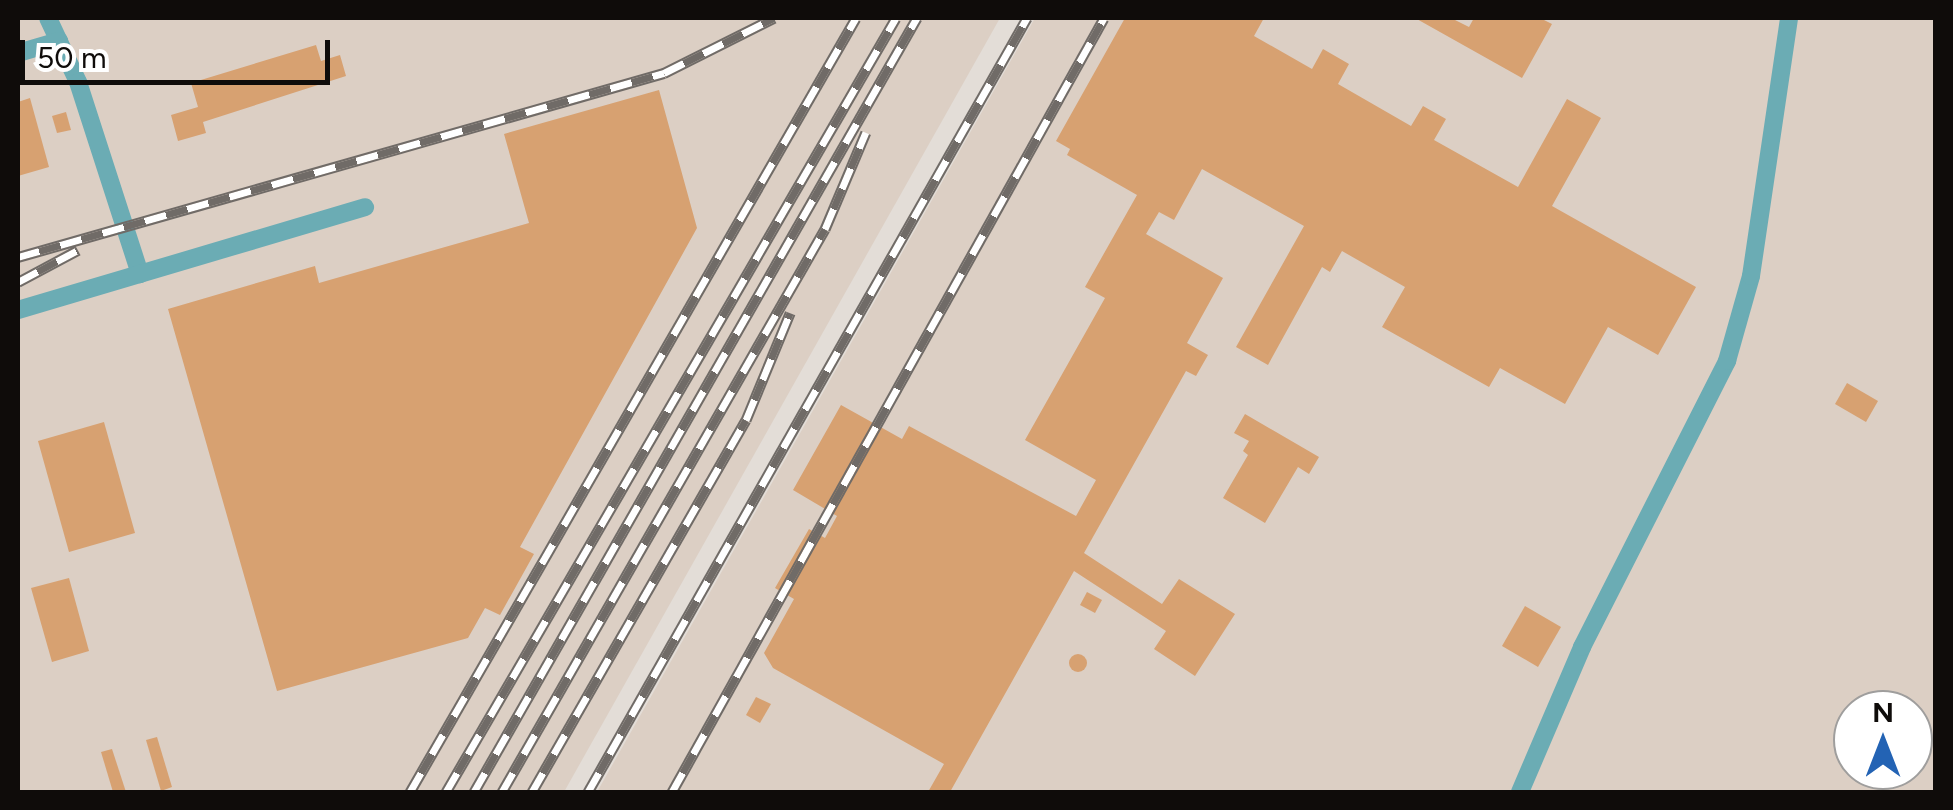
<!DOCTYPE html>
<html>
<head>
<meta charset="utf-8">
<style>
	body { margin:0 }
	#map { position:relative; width:1953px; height:810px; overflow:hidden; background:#e3ddd7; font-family:Figtree,sans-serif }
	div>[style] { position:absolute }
	.built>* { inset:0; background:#dccfc4 }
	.building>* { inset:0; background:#d7a171 }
	.round { border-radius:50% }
	.lane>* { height:18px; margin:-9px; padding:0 9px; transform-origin:9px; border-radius:9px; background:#6bacb4 }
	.rail>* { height:11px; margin-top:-5.5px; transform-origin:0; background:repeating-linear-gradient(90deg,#fff 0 22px,#706b67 0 44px); box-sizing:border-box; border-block:2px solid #706b67 }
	span { translate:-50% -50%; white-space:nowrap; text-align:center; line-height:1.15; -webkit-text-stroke:10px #fff; paint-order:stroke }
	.frame { position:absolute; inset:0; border:20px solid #0f0c0a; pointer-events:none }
	.north { position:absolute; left:1833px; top:690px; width:100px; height:100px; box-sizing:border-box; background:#fff; border:2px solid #9f9e9d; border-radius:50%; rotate:0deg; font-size:28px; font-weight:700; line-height:40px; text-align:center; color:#0f0c0a }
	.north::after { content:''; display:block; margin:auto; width:35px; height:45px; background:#2363b4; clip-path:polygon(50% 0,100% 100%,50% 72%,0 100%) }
	.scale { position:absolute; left:20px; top:40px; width:310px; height:45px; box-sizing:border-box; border:5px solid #0f0c0a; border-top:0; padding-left:12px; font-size:30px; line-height:35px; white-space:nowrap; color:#0f0c0a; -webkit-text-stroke:8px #fff; paint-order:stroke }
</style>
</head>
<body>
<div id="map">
	<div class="built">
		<i style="clip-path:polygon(18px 18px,1000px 18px,564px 792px,18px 792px)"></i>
		<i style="clip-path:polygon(evenodd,1035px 18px,1935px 18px,1935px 792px,597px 792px,1035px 18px,1853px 710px,1913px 710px,1913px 770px,1853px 770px,1853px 710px)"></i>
	</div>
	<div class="building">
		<i style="clip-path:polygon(1125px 18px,1264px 18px,1254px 36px,1312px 69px,1323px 49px,1349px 64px,1338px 84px,1411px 126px,1423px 106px,1446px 119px,1434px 140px,1518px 187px,1567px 99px,1601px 118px,1552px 206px,1696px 287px,1658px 355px,1608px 327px,1565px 404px,1500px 368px,1489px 387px,1382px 327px,1405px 287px,1342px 251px,1330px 272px,1322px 267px,1268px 365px,1236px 347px,1304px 226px,1202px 169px,1174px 220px,1159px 212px,1146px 234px,1223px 278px,1187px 343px,1208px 355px,1196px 376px,1186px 371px,1084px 553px,1162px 604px,1179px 579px,1235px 614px,1195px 676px,1154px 649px,1166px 631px,1074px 571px,950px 792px,928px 792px,944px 764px,773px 668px,764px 653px,794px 599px,775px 588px,809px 529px,825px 538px,837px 516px,793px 490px,841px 405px,902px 439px,909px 426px,1076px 516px,1096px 480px,1025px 440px,1105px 298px,1085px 287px,1137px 195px,1067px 155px,1070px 149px,1056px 141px)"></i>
		<i style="clip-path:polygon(1415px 18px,1451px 18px,1469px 27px,1474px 18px,1540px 18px,1552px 24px,1522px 78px)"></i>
		<i style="clip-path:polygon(316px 45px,321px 61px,340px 55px,346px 76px,203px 122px,206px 133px,178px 141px,171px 115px,198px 107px,191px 83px)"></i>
		<i style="clip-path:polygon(659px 90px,697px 228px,520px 547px,534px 554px,500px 615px,485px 608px,468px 638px,277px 691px,168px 309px,315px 266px,319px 283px,529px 223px,504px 134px)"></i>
		<i style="clip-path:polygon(30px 98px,49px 167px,18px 176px,18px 102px)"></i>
		<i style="clip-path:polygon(66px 112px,71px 130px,57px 133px,52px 116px)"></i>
		<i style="clip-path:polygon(1847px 383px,1878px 401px,1866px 422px,1835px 404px)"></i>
		<i style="clip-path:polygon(1245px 414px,1319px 457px,1309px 474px,1298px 467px,1265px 523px,1223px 498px,1248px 455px,1243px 451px,1249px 441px,1234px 433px)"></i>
		<i style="clip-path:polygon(104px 422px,135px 533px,69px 552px,38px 441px)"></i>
		<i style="clip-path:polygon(69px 578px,89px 651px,52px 662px,31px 588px)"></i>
		<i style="clip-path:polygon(1087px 592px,1102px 600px,1095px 613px,1080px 605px)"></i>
		<i style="clip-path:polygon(1525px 606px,1561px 627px,1538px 667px,1502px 646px)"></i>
		<i class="round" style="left:1069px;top:654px;width:18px;height:18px"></i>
		<i style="clip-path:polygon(756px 697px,771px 704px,760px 723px,746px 715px)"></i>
		<i style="clip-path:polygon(157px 737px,172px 787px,161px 791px,146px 740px)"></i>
		<i style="clip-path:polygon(112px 749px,126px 792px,113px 792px,101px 752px)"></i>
	</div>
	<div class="lane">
		<i style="left:48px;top:18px;width:71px;rotate:64.9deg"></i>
		<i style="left:78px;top:82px;width:202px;rotate:72.1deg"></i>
		<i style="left:18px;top:53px;width:43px;rotate:-16.3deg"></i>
		<i style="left:18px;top:310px;width:362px;rotate:-16.5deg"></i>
		<i style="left:1520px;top:792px;width:158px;rotate:-66.8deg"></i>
		<i style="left:1582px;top:647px;width:321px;rotate:-63.1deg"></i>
		<i style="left:1727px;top:361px;width:88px;rotate:-74.2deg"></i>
		<i style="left:1751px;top:276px;width:261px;rotate:-81.6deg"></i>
	</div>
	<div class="rail">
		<i style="left:18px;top:257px;width:672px;rotate:-15.9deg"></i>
		<i style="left:664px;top:73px;width:123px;rotate:-26.6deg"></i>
		<i style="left:18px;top:282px;width:68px;rotate:-28.1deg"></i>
		<i style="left:410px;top:792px;width:893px;rotate:-60.05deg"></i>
		<i style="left:446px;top:792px;width:895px;rotate:-59.83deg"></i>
		<i style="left:474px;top:792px;width:892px;rotate:-60.22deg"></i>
		<i style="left:502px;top:792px;width:649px;rotate:-60.16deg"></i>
		<i style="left:825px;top:229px;width:105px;rotate:-67.1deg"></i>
		<i style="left:532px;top:792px;width:429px;rotate:-60.1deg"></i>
		<i style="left:746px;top:420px;width:116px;rotate:-67.6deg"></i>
		<i style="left:588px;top:792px;width:890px;rotate:-60.44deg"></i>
		<i style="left:672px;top:792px;width:886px;rotate:-60.83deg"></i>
	</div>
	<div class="frame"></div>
	<div class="north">N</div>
	<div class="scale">50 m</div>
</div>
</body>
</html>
